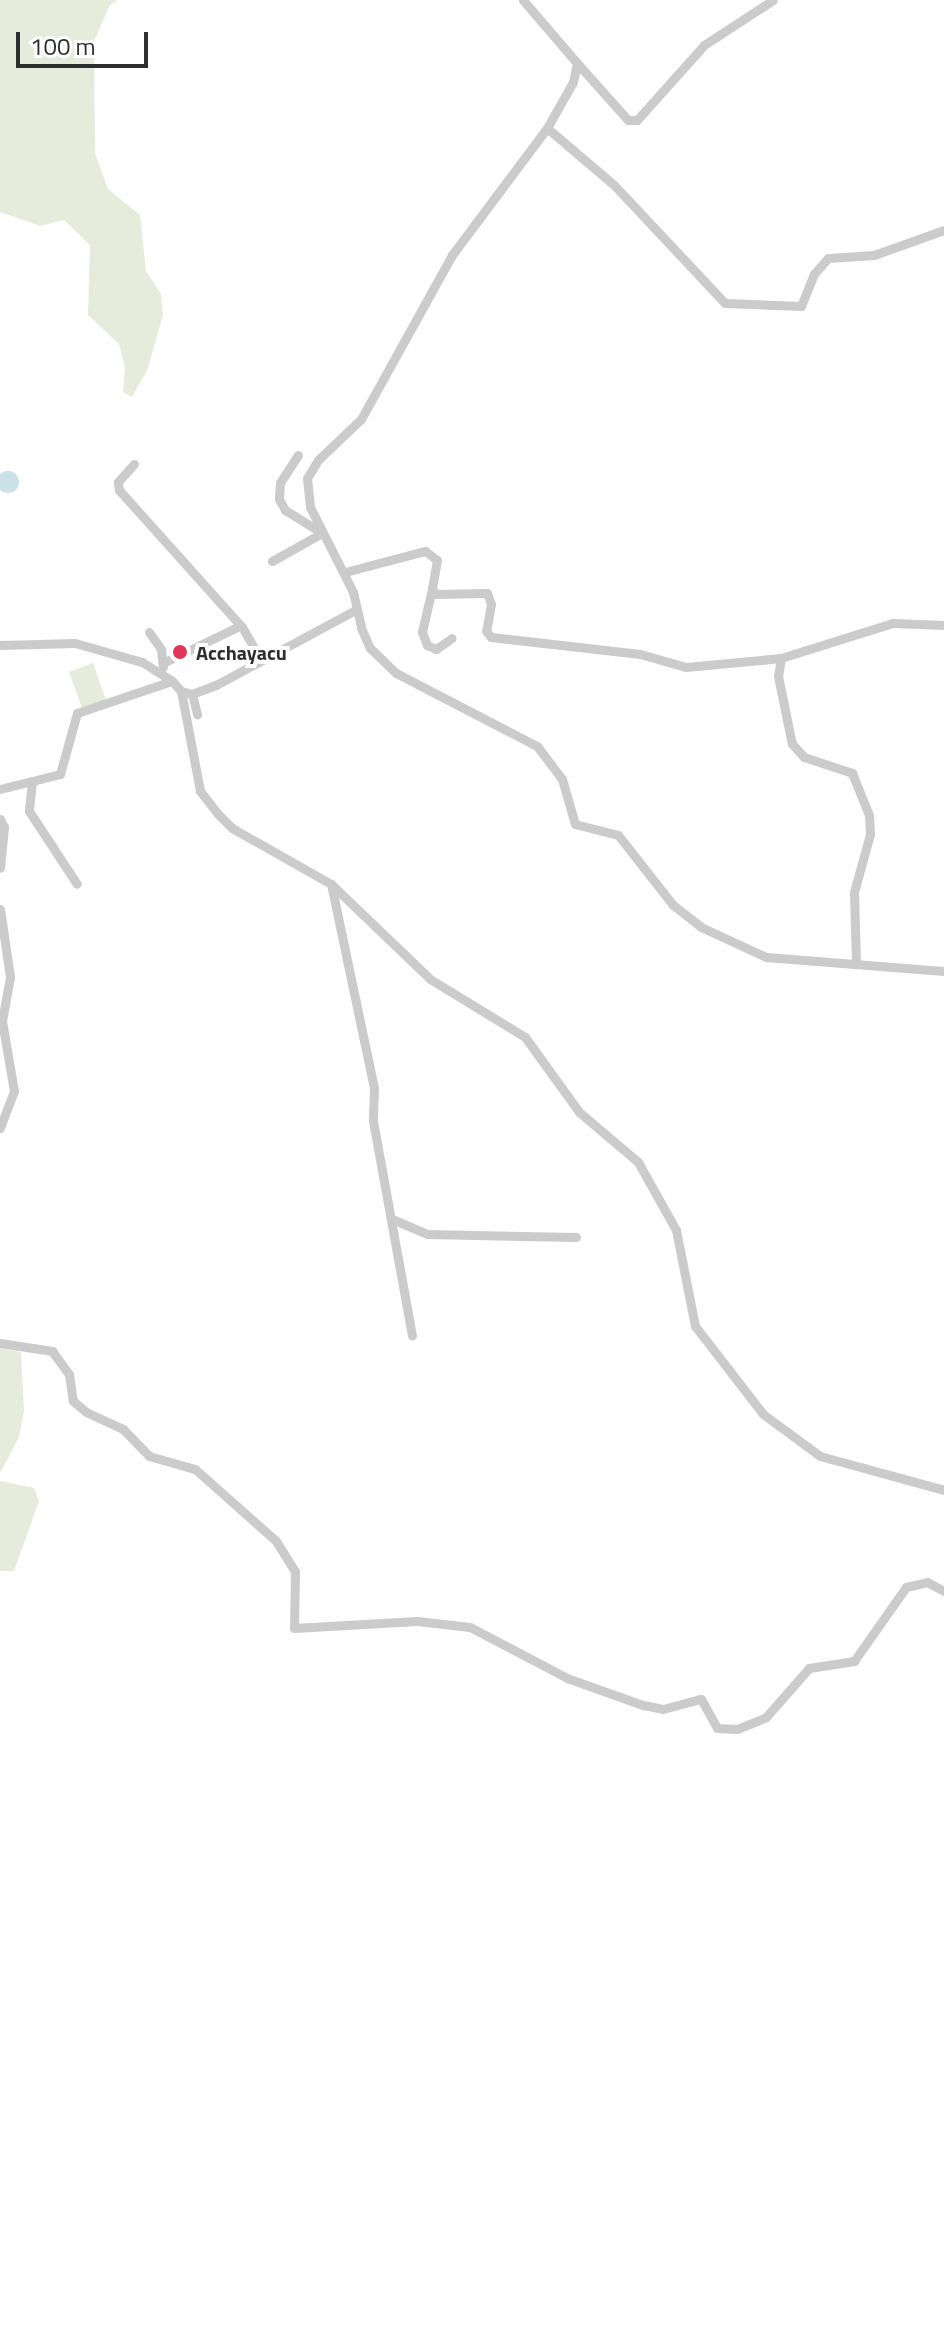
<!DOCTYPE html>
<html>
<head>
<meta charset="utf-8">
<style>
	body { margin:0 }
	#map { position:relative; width:944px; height:2326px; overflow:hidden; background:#fff; font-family:"Titillium Web",sans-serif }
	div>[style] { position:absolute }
	.green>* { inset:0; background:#e6ebdc }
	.water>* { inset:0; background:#c9e2ea }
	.round { border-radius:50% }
	.street>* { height:9px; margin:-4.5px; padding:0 4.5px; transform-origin:4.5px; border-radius:4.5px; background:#cbcbcb }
	.dots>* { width:22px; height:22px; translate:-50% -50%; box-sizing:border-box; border:4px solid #fff; border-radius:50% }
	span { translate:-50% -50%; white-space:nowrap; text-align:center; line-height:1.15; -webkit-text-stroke:8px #fff; paint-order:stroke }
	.poi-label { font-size:20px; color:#2e2e2e; font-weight:700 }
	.left { translate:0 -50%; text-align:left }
	.scale { position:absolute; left:16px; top:32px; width:132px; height:36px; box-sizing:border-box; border:4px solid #2e2e2e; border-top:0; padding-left:10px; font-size:24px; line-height:28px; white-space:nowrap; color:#2e2e2e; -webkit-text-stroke:6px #fff; paint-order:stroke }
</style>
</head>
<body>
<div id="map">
	<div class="green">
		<i style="clip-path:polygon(0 0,118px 0,110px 5px,94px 41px,95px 153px,108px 189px,140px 215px,146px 271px,161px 294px,163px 315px,147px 371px,132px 397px,123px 392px,125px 368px,119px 344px,88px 315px,90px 245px,64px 220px,40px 226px,0 212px)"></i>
		<i style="clip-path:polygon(93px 663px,106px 700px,82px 708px,69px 672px)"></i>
		<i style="clip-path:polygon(0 1348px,21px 1352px,24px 1411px,19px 1437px,0 1473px)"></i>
		<i style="clip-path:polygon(0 1481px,34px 1488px,39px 1501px,14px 1571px,0 1571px)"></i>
	</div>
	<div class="water">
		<i class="round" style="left:-3px;top:471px;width:22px;height:22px"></i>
	</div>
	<div class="street">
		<i style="left:523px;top:0;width:83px;rotate:49.4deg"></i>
		<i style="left:577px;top:63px;width:19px;rotate:102deg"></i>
		<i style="left:573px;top:82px;width:53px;rotate:119.5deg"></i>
		<i style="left:547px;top:128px;width:159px;rotate:126.8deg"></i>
		<i style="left:452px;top:255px;width:188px;rotate:119deg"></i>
		<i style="left:361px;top:419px;width:59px;rotate:136.4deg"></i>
		<i style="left:318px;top:460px;width:21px;rotate:121deg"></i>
		<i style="left:307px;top:478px;width:29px;rotate:84deg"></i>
		<i style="left:310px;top:507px;width:95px;rotate:63.2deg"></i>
		<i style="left:353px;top:592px;width:37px;rotate:77deg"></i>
		<i style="left:361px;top:628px;width:22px;rotate:66deg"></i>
		<i style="left:370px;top:648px;width:36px;rotate:44deg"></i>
		<i style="left:396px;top:673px;width:159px;rotate:27.4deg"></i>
		<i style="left:537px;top:746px;width:41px;rotate:52.9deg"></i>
		<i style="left:562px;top:779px;width:47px;rotate:73.9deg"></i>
		<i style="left:575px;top:824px;width:44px;rotate:14.3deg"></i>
		<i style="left:618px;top:835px;width:89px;rotate:51.8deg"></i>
		<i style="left:673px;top:905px;width:36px;rotate:38deg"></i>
		<i style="left:701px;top:927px;width:72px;rotate:24.8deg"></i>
		<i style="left:766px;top:957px;width:179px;rotate:4.5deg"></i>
		<i style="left:577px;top:63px;width:76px;rotate:48.2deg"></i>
		<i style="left:628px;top:120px;width:9px"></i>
		<i style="left:637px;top:120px;width:101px;rotate:-48.2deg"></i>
		<i style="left:704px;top:45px;width:82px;rotate:-33.1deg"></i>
		<i style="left:547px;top:128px;width:88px;rotate:40.4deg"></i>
		<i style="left:614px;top:185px;width:162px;rotate:46.8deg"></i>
		<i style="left:725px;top:303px;width:76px;rotate:2.3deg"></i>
		<i style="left:801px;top:306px;width:35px;rotate:-68deg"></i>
		<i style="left:814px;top:274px;width:21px;rotate:-49deg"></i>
		<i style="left:828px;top:258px;width:46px;rotate:-3.7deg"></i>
		<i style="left:874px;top:255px;width:74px;rotate:-19.7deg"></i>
		<i style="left:298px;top:455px;width:33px;rotate:123deg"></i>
		<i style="left:280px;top:483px;width:16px;rotate:94deg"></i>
		<i style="left:279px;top:499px;width:13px;rotate:61deg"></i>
		<i style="left:285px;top:510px;width:44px;rotate:31.9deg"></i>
		<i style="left:134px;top:464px;width:24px;rotate:132deg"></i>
		<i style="left:118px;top:482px;width:8px;rotate:83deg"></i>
		<i style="left:119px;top:490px;width:184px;rotate:48.1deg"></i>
		<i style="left:242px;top:627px;width:38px;rotate:60deg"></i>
		<i style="left:272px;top:561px;width:57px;rotate:-29.2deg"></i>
		<i style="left:345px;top:572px;width:83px;rotate:-14.7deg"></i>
		<i style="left:425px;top:551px;width:15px;rotate:37deg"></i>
		<i style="left:437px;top:560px;width:29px;rotate:100deg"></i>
		<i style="left:432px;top:589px;width:6px;rotate:51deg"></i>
		<i style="left:436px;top:594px;width:51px;rotate:-1.1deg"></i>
		<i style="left:487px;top:593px;width:12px;rotate:70deg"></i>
		<i style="left:491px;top:604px;width:27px;rotate:100deg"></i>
		<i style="left:486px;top:631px;width:8px;rotate:50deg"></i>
		<i style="left:491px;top:637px;width:150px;rotate:6.5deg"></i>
		<i style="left:640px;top:654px;width:48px;rotate:15.8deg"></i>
		<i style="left:686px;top:667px;width:95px;rotate:-5.4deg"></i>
		<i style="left:781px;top:658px;width:117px;rotate:-17.4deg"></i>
		<i style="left:893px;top:623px;width:51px;rotate:2.2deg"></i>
		<i style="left:432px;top:589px;width:44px;rotate:103.1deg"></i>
		<i style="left:422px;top:632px;width:14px;rotate:69deg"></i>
		<i style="left:427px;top:645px;width:10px;rotate:24deg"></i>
		<i style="left:436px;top:649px;width:19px;rotate:-35deg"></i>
		<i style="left:149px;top:632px;width:21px;rotate:55deg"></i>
		<i style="left:161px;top:649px;width:18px;rotate:84deg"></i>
		<i style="left:0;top:645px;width:75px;rotate:-1.5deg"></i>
		<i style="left:75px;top:643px;width:70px;rotate:15.8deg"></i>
		<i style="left:142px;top:662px;width:36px;rotate:32deg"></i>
		<i style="left:172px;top:681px;width:13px;rotate:48deg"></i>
		<i style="left:181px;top:691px;width:102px;rotate:79.2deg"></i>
		<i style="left:200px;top:791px;width:28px;rotate:52deg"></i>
		<i style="left:217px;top:813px;width:21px;rotate:45deg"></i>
		<i style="left:232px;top:828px;width:114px;rotate:29.5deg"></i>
		<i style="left:331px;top:884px;width:137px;rotate:43.8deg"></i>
		<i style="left:430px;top:979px;width:111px;rotate:31.4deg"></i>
		<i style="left:525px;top:1037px;width:92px;rotate:54.2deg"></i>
		<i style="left:579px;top:1112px;width:77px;rotate:40.3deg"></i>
		<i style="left:638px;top:1162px;width:78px;rotate:60.8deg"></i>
		<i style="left:676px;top:1230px;width:98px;rotate:78.8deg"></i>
		<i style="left:695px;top:1326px;width:111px;rotate:52.3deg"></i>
		<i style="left:763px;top:1414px;width:71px;rotate:36.4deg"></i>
		<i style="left:820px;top:1456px;width:129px;rotate:15.3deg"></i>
		<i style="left:781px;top:658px;width:18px;rotate:99deg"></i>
		<i style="left:778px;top:676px;width:69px;rotate:78.4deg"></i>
		<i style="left:792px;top:744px;width:18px;rotate:47deg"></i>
		<i style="left:804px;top:757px;width:51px;rotate:18.4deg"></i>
		<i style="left:852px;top:773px;width:45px;rotate:68deg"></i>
		<i style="left:869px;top:815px;width:19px;rotate:87deg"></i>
		<i style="left:870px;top:834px;width:60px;rotate:105.4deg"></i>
		<i style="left:854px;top:892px;width:71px;rotate:88.4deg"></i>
		<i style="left:163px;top:663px;width:82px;rotate:-25.9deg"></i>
		<i style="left:181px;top:691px;width:11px;rotate:15deg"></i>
		<i style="left:192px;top:694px;width:26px;rotate:-21deg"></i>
		<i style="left:216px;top:685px;width:160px;rotate:-28.3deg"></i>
		<i style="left:192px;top:694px;width:21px;rotate:76deg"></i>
		<i style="left:32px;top:781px;width:30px;rotate:96deg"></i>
		<i style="left:29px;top:811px;width:87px;rotate:56.7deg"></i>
		<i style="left:0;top:789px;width:62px;rotate:-14deg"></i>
		<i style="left:60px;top:774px;width:63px;rotate:-74.4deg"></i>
		<i style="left:77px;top:713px;width:100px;rotate:-18.6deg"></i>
		<i style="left:0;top:819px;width:9px;rotate:63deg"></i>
		<i style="left:4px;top:827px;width:41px;rotate:95.6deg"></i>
		<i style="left:331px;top:884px;width:208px;rotate:78.1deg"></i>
		<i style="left:374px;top:1088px;width:33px;rotate:92deg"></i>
		<i style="left:373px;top:1121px;width:218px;rotate:79.7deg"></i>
		<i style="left:0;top:909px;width:69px;rotate:81.6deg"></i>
		<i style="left:10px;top:977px;width:45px;rotate:100.3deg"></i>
		<i style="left:2px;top:1021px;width:71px;rotate:80.3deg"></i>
		<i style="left:14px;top:1091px;width:40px;rotate:111deg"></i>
		<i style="left:392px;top:1219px;width:38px;rotate:23deg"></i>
		<i style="left:427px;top:1234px;width:149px;rotate:1.2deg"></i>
		<i style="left:0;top:1343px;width:53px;rotate:8.7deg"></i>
		<i style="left:52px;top:1351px;width:29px;rotate:54deg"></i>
		<i style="left:69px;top:1374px;width:27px;rotate:82deg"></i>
		<i style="left:73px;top:1401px;width:17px;rotate:40deg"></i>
		<i style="left:86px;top:1412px;width:41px;rotate:24.7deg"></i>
		<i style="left:123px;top:1429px;width:37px;rotate:46deg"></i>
		<i style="left:149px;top:1456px;width:48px;rotate:15.8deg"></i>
		<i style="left:195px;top:1469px;width:108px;rotate:41.6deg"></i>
		<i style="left:276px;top:1541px;width:36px;rotate:58deg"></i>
		<i style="left:295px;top:1571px;width:57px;rotate:91deg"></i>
		<i style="left:294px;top:1628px;width:123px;rotate:-3.3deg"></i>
		<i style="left:417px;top:1621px;width:53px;rotate:6.5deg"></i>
		<i style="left:470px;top:1627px;width:110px;rotate:27.7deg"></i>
		<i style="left:567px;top:1678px;width:81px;rotate:19.6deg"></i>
		<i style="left:643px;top:1705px;width:20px;rotate:11deg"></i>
		<i style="left:663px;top:1709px;width:39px;rotate:-15deg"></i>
		<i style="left:701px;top:1699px;width:33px;rotate:61deg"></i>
		<i style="left:717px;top:1728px;width:20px;rotate:3deg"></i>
		<i style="left:737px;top:1729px;width:31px;rotate:-22deg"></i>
		<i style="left:766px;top:1717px;width:65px;rotate:-48.7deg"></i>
		<i style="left:809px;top:1668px;width:46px;rotate:-8.8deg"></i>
		<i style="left:854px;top:1661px;width:90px;rotate:-54.9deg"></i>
		<i style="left:906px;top:1587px;width:22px;rotate:-13deg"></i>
		<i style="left:927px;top:1582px;width:19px;rotate:28deg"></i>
	</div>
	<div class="dots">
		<i style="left:180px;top:652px;background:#de375b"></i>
	</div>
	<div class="poi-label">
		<span class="left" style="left:196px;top:652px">Acchayacu</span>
	</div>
	<div class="scale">100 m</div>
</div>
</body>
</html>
